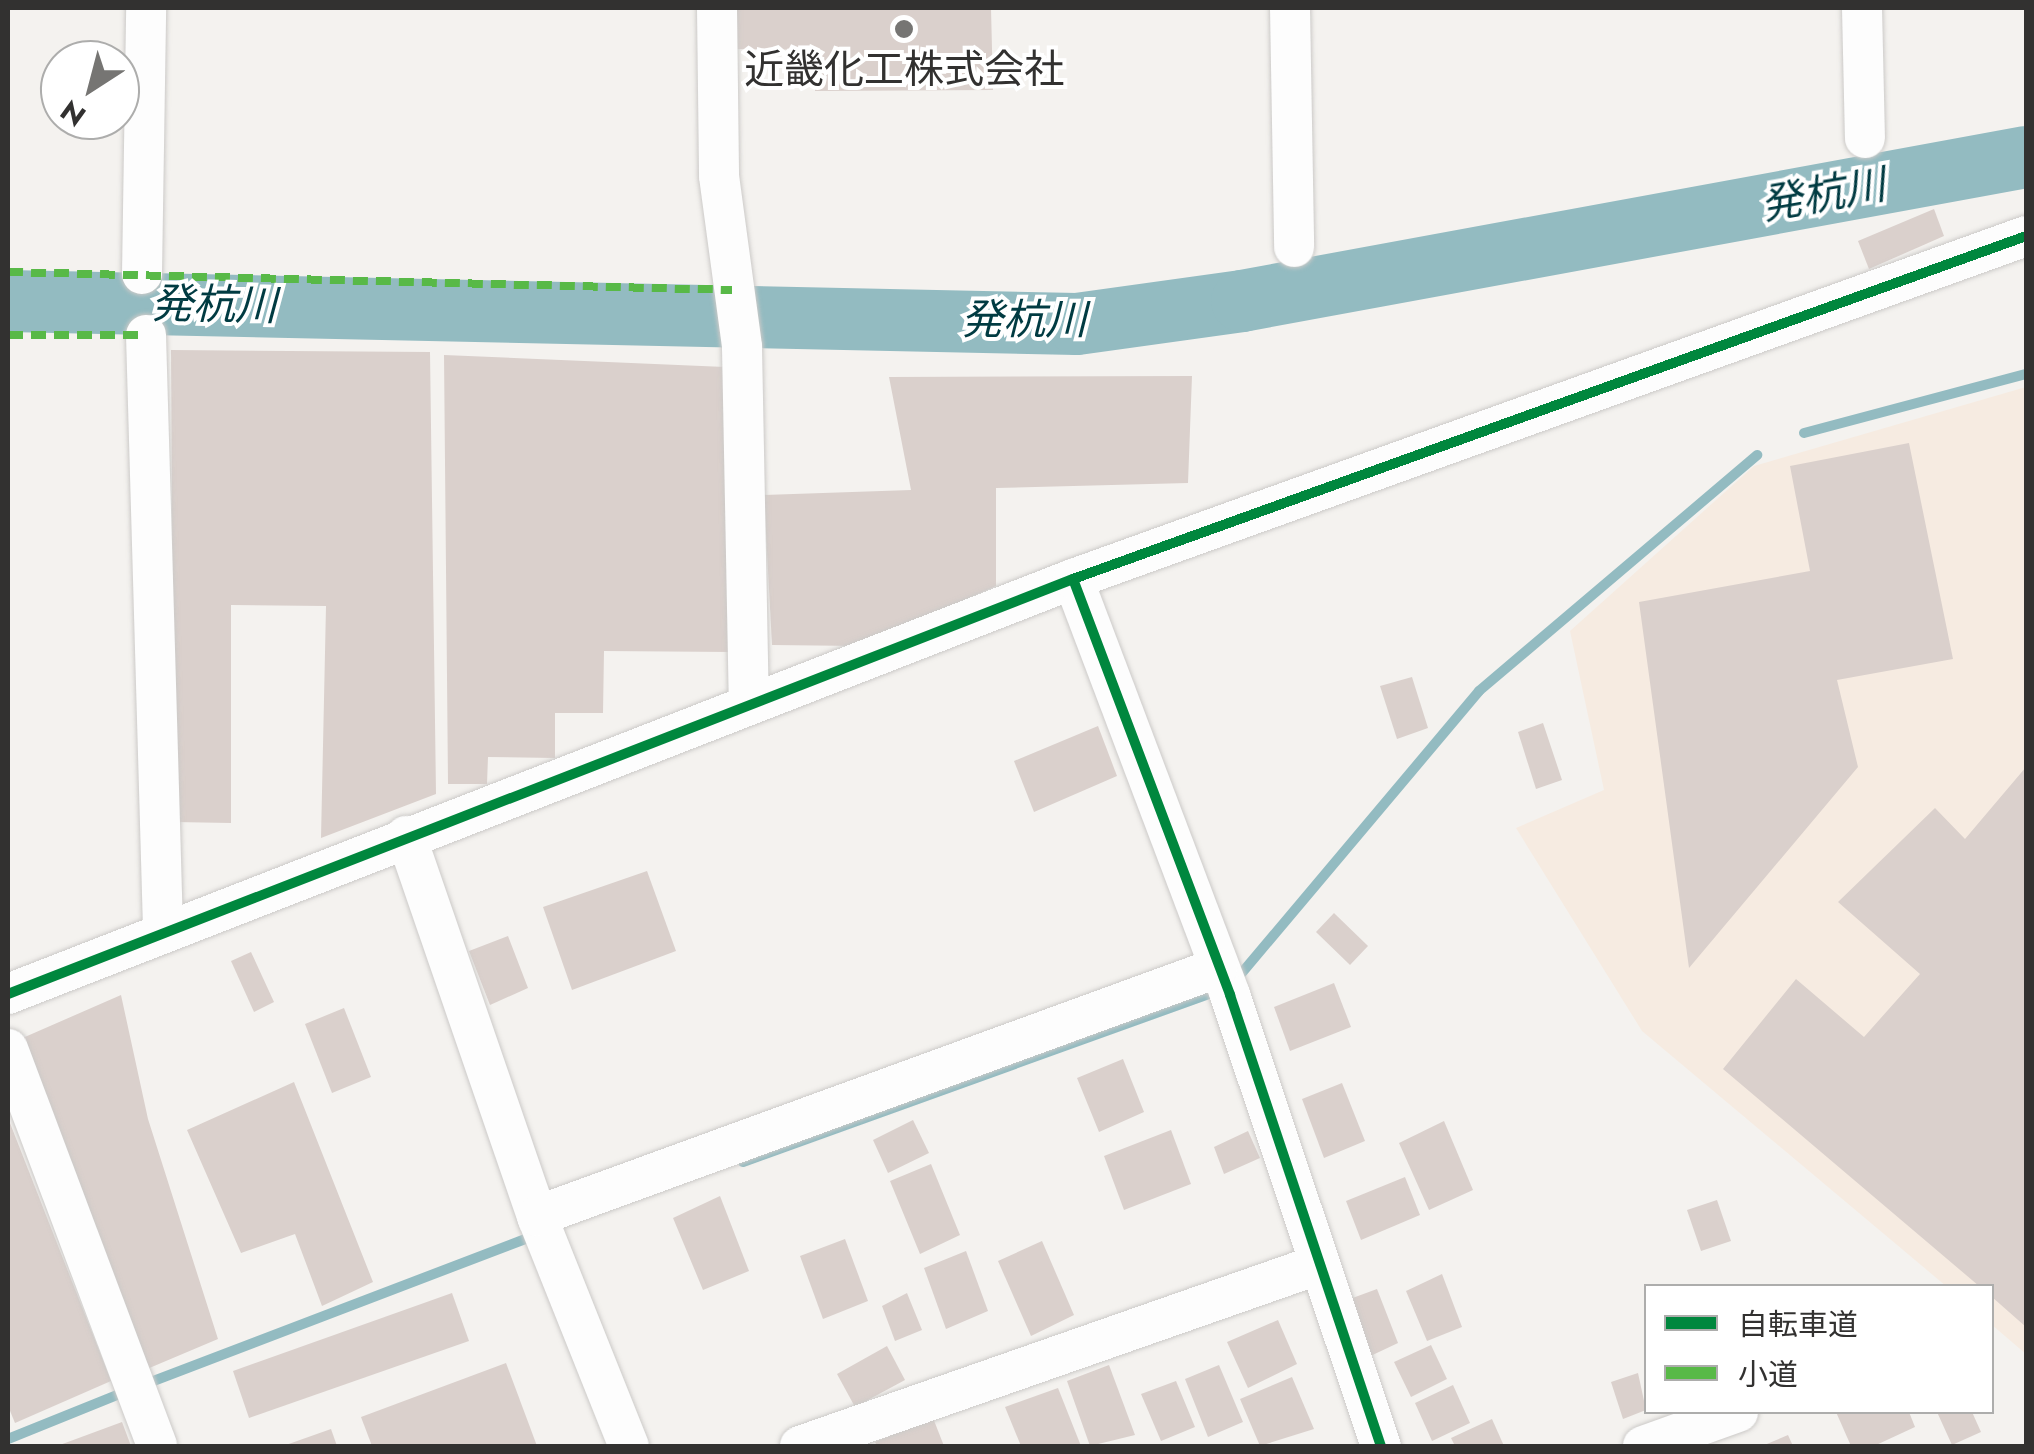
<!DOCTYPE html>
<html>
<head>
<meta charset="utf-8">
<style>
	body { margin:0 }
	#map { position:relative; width:2034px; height:1454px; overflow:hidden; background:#f4f2ef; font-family:Jost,"Noto Sans JP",sans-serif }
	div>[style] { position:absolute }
	.industrial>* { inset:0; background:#f6ebe1 }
	.stream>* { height:10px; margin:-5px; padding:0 5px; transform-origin:5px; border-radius:5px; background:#93bbc1 }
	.river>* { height:62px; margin:-31px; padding:0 31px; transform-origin:31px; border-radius:31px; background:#93bbc1 }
	.building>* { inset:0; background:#dad0cc }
	.roads { filter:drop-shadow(0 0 2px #cccac8) drop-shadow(0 0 2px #cccac8) }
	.minor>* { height:40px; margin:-20px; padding:0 20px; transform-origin:20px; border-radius:20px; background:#fdfdfd }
	.quiet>* { height:8px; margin-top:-4px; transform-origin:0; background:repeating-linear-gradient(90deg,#58b947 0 15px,transparent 0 23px) }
	.cycleway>* { height:10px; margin:-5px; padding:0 5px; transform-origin:5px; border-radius:5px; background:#00873e }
	.dots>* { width:28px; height:28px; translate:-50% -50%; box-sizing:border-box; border:5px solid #fff; border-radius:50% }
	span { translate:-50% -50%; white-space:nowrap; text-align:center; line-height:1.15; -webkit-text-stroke:8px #fff; paint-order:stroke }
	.poi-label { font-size:40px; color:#323130 }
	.water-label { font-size:42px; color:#013b42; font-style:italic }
	.frame { position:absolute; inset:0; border:10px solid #323130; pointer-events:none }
	.legend { position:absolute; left:1644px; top:1284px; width:350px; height:130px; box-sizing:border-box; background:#fff; border:2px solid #adadac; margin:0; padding:12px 18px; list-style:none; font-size:30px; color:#323130 }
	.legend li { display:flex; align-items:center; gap:20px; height:50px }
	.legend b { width:50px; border:2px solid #adadac }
	.north { position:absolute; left:40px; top:40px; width:100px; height:100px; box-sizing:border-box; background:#fff; border:2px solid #adadac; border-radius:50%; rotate:216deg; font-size:28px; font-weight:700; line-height:40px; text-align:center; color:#323130 }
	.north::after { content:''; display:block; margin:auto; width:35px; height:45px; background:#767573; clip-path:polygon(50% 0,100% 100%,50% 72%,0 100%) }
</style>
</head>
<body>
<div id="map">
	<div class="industrial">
		<i style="clip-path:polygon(2026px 387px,2026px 1354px,1992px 1325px,1992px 1286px,1946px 1286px,1642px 1031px,1516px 828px,1604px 790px,1570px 631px,1754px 466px)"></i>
	</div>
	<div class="stream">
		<i style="left:1804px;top:433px;width:230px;rotate:-14.9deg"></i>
		<i style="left:1235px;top:981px;width:379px;rotate:-49.9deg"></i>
		<i style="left:1479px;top:691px;width:365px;rotate:-40.3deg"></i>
		<i style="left:743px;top:1162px;width:507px;rotate:-19.83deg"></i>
		<i style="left:143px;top:1385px;width:417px;rotate:-20.9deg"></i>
		<i style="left:8px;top:1439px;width:128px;rotate:-22deg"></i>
	</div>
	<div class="river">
		<i style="left:8px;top:301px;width:1069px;rotate:1.23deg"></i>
		<i style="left:1077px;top:324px;width:167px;rotate:-7.9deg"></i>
		<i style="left:1242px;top:301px;width:797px;rotate:-10.41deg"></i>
	</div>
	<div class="building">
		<i style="clip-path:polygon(730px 8px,991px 8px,993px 90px,815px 91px,816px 50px,731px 49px)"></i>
		<i style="clip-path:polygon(1934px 209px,1944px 236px,1869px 269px,1858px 241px)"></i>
		<i style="clip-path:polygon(171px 350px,430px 352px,436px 794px,321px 838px,326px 606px,231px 605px,231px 823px,174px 822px)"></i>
		<i style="clip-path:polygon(444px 355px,725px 367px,731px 652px,604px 651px,603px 713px,555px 713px,555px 758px,488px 757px,487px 784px,448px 784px)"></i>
		<i style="clip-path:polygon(1192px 376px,1188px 483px,996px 488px,996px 586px,860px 646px,772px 645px,764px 495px,911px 490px,889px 377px)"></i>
		<i style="clip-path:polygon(1909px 443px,1953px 659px,1837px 680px,1858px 767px,1689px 968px,1639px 602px,1810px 571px,1790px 466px)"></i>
		<i style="clip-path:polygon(1412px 677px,1428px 728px,1397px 739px,1380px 686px)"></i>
		<i style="clip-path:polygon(1543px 723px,1562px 780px,1536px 789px,1518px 732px)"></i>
		<i style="clip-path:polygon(1098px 726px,1117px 776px,1034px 812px,1014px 761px)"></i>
		<i style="clip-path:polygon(2026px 767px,2026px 1327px,1992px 1297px,1992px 1286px,1979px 1286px,1723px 1069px,1796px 979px,1864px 1037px,1920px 974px,1838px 902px,1935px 808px,1965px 839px)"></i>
		<i style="clip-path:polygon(647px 871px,676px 951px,572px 990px,543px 907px)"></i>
		<i style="clip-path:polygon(1334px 913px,1368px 946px,1350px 965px,1316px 932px)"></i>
		<i style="clip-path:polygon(508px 936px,528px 988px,490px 1005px,469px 951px)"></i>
		<i style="clip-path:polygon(251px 952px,274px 1002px,254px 1012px,231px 961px)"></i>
		<i style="clip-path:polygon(1334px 983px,1351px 1027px,1290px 1051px,1274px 1007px)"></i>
		<i style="clip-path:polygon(121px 995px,148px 1119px,218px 1339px,147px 1369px,18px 1040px)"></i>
		<i style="clip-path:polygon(344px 1008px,371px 1077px,332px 1093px,305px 1024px)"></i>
		<i style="clip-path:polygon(1123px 1059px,1144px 1112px,1099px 1132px,1077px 1078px)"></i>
		<i style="clip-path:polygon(294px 1082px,373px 1282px,322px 1306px,295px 1234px,241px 1253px,187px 1130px)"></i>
		<i style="clip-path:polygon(1342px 1083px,1365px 1141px,1324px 1158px,1302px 1099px)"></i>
		<i style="clip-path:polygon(8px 1118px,111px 1381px,15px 1423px,8px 1406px)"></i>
		<i style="clip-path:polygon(913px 1120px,929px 1153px,888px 1173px,873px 1140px)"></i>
		<i style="clip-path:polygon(1444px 1121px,1473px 1190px,1429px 1210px,1399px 1143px)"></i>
		<i style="clip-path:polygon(1171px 1130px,1191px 1184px,1124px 1210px,1104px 1156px)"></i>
		<i style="clip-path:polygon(1248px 1131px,1260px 1158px,1224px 1174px,1214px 1147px)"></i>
		<i style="clip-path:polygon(931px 1164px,960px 1235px,920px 1254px,890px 1181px)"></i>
		<i style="clip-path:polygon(1405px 1177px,1420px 1215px,1361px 1240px,1346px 1201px)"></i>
		<i style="clip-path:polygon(720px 1196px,749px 1271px,703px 1290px,673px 1218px)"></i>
		<i style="clip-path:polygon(1717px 1200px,1731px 1241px,1701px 1251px,1687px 1210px)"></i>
		<i style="clip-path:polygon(845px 1239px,868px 1301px,823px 1319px,800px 1256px)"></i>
		<i style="clip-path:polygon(1042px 1241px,1074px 1315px,1031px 1336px,998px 1261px)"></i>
		<i style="clip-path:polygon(966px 1251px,988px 1311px,946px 1329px,924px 1268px)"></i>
		<i style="clip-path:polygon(1442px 1274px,1462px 1327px,1427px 1341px,1406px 1291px)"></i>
		<i style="clip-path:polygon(1377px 1289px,1398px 1343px,1362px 1360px,1339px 1303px)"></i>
		<i style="clip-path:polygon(452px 1293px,469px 1341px,249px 1418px,233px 1371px)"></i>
		<i style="clip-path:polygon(907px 1293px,922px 1330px,895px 1341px,882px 1306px)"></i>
		<i style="clip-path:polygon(1278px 1320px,1297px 1364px,1248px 1388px,1227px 1342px)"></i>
		<i style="clip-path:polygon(1431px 1345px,1447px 1379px,1411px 1397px,1394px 1362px)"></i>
		<i style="clip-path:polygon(887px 1346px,905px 1380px,855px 1407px,837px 1374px)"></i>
		<i style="clip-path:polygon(506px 1363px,537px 1446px,372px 1446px,361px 1417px)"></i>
		<i style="clip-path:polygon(1109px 1365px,1135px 1435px,1090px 1446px,1067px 1381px)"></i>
		<i style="clip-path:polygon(1219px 1365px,1243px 1422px,1208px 1437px,1185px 1379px)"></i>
		<i style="clip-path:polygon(1638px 1373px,1646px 1410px,1623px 1419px,1611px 1382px)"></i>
		<i style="clip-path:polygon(1292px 1377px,1314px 1429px,1260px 1446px,1240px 1399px)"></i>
		<i style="clip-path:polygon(1176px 1381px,1195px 1427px,1161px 1441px,1141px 1394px)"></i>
		<i style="clip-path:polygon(1453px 1385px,1470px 1423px,1432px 1441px,1415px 1403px)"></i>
		<i style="clip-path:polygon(1058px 1388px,1081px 1446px,1021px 1446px,1005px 1407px)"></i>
		<i style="clip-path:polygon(1836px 1412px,1909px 1412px,1915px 1427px,1874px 1446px,1851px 1446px)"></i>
		<i style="clip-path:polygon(1937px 1412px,1972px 1412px,1981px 1432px,1952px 1445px)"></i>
		<i style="clip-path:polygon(933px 1418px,944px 1446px,877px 1446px,875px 1442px)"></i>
		<i style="clip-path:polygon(1492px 1419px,1504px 1446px,1455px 1446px,1451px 1438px)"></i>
		<i style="clip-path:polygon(122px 1422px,131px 1446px,57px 1446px)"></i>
		<i style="clip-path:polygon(331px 1429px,337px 1446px,283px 1446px)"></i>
		<i style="clip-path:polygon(1788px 1435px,1793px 1446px,1762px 1446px)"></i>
	</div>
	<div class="roads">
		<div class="minor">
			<i style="left:717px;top:8px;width:168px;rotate:89.3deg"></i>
			<i style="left:719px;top:176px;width:173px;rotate:82.3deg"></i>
			<i style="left:742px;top:347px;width:357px;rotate:88.9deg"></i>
			<i style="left:1290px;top:8px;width:239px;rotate:89deg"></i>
			<i style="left:1862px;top:8px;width:130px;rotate:88.7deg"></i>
			<i style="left:142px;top:274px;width:266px;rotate:-89.1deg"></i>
			<i style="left:146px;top:335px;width:595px;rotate:88.36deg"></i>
			<i style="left:1073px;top:579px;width:445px;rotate:69.3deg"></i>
			<i style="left:1230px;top:995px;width:476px;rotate:71.5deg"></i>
			<i style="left:406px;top:836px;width:405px;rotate:71deg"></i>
			<i style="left:538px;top:1219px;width:245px;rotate:68.2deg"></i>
			<i style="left:8px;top:994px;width:1143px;rotate:-21.29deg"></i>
			<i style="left:1073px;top:579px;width:1013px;rotate:-19.79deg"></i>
			<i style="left:8px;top:1049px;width:424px;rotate:69.4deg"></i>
			<i style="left:537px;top:1216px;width:724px;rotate:-20.04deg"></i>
			<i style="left:800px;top:1446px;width:551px;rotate:-19.29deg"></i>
			<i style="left:1643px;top:1446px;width:101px;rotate:-19.7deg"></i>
		</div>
	</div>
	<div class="quiet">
		<i style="left:8px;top:272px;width:724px;rotate:1.42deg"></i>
		<i style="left:8px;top:335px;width:138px"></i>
	</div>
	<div class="cycleway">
		<i style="left:1073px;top:579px;width:445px;rotate:69.3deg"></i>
		<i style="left:1230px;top:995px;width:476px;rotate:71.5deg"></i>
		<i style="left:8px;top:994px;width:1143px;rotate:-21.29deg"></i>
		<i style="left:1073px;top:579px;width:1013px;rotate:-19.79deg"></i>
	</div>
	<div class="dots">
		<i style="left:904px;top:29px;background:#767573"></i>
	</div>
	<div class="poi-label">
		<span style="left:904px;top:69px">近畿化工株式会社</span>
	</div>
	<div class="water-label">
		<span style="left:1823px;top:195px;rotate:-10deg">発杭川</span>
		<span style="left:214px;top:305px;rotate:1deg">発杭川</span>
		<span style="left:1024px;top:320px">発杭川</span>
	</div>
	<div class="frame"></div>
	<ul class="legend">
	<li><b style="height:12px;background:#00873e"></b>自転車道</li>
	<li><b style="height:12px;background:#58b947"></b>小道</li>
	</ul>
	<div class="north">N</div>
</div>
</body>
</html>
